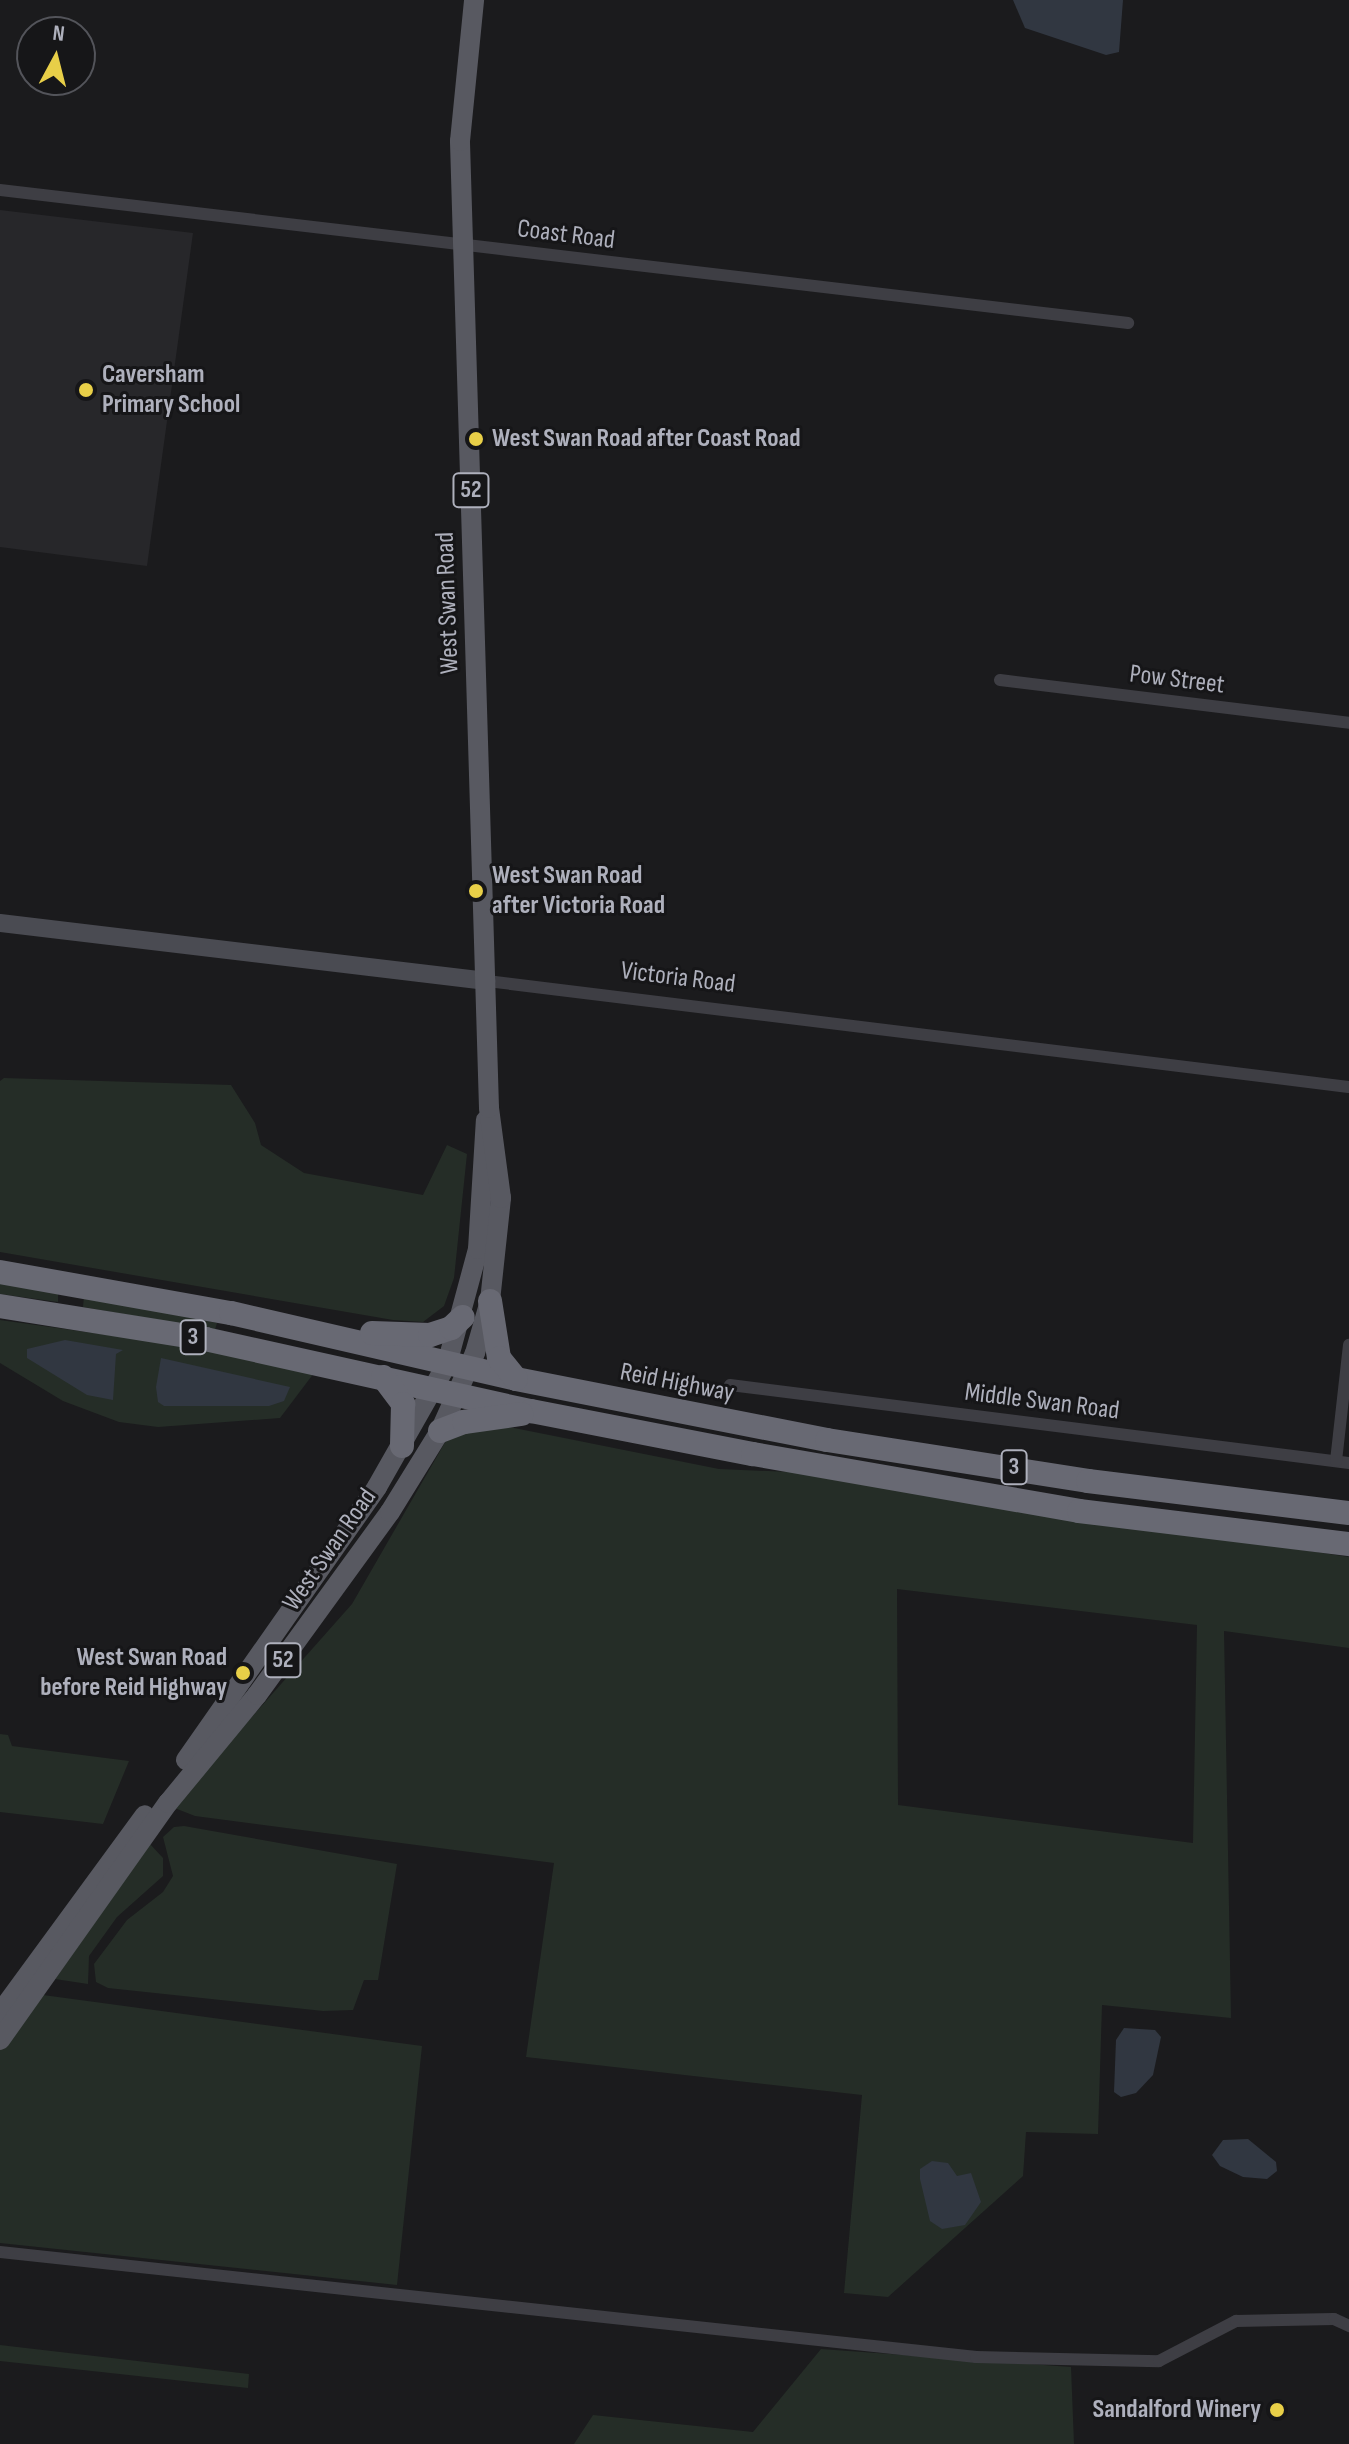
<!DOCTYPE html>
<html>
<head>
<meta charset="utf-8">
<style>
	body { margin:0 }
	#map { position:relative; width:1349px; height:2444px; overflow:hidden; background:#1b1b1d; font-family:"Sofia Sans Condensed",sans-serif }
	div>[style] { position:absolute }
	.built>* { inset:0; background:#27272a }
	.green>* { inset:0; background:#252d27 }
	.water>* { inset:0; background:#313741 }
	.street>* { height:12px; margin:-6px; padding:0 6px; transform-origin:6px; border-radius:6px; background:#3e3e44 }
	.secondary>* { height:18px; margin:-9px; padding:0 9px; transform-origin:9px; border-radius:9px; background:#4a4b52 }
	.primary>* { height:20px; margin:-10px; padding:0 10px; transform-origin:10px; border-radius:10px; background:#585961 }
	.highway>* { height:24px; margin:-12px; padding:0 12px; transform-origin:12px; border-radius:12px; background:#686973 }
	.dots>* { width:22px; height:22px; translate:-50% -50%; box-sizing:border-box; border:4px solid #161618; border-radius:50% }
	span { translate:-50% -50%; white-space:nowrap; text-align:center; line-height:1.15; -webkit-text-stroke:6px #161618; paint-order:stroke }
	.shield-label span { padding:2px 6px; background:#161618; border:2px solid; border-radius:6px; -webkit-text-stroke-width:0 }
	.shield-label { font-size:24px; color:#aeb0bc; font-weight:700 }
	.street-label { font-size:26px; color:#aeb0bc }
	.poi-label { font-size:26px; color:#aeb0bc; font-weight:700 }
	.left { translate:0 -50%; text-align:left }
	.right { translate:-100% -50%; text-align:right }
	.north { position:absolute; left:16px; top:16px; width:80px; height:80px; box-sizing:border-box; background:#161618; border:2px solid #53545a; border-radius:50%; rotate:7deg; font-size:22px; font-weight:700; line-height:32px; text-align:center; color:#aeb0bc }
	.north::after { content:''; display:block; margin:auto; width:28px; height:36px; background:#e8cf48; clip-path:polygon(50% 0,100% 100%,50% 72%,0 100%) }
</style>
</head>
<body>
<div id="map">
	<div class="built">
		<i style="clip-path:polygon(0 210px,193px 233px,147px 566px,0 547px)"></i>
	</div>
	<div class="green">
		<i style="clip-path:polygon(4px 1078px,231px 1085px,255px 1123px,261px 1145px,304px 1173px,423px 1195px,447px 1145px,467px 1154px,454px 1278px,444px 1306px,423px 1322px,393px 1320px,0 1252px,0 1081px)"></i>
		<i style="clip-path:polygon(0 1280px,58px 1293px,58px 1302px,0 1294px)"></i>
		<i style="clip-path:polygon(84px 1296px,217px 1323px,215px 1330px,83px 1307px)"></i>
		<i style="clip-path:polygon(0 1320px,187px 1346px,314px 1373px,280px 1418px,158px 1427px,119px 1422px,63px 1401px,0 1363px)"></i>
		<i style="clip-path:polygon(evenodd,494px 1424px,719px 1469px,791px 1472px,1349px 1557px,1349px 1648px,1224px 1631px,1231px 2018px,1102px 2005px,1098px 2134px,1026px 2132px,1023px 2176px,888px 2297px,844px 2293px,862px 2095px,526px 2057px,554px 1863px,195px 1816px,172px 1807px,352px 1604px,447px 1439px,494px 1424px,897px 1589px,1197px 1625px,1193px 1843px,898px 1805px,897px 1589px)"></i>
		<i style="clip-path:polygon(0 1734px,8px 1735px,12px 1746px,129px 1761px,103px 1824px,0 1812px)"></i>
		<i style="clip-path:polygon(184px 1826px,397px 1864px,378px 1980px,364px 1980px,353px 2010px,323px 2011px,108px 1988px,96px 1982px,94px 1964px,127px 1920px,163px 1892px,173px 1876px,163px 1837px,174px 1827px)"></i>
		<i style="clip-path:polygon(150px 1844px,163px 1858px,163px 1876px,117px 1917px,89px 1956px,88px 1984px,55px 1979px)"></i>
		<i style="clip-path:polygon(43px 1995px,422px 2046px,397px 2285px,0 2243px,0 2049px)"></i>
		<i style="clip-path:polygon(0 2345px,249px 2374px,248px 2388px,0 2361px)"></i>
		<i style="clip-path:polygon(821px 2349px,1071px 2367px,1074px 2444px,574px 2444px,593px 2415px,753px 2432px)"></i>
	</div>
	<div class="water">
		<i style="clip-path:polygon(1013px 0,1123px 0,1119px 52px,1106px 55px,1025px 28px)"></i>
		<i style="clip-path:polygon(65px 1340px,123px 1350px,116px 1354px,113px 1400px,87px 1395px,27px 1358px,27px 1349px)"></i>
		<i style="clip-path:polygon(161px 1358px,290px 1387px,284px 1401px,269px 1406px,164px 1406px,158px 1402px,156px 1387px)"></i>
		<i style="clip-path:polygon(1124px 2028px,1155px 2030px,1161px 2037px,1153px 2075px,1136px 2093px,1121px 2097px,1114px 2092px,1116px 2040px)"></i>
		<i style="clip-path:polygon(1248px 2139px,1276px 2162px,1277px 2171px,1267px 2179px,1243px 2177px,1220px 2166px,1212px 2155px,1223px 2140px)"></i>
		<i style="clip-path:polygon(932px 2161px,948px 2163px,957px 2176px,971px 2173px,981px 2202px,965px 2225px,942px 2229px,930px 2221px,920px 2179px,920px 2169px)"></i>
	</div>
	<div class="street">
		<i style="left:0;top:190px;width:1136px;rotate:6.72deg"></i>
		<i style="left:1000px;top:680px;width:352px;rotate:7deg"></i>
		<i style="left:487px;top:981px;width:868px;rotate:7.01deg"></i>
		<i style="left:730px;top:1385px;width:624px;rotate:7.18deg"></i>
		<i style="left:1336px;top:1461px;width:117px;rotate:-83.6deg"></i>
		<i style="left:0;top:2252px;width:982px;rotate:6.14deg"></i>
		<i style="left:976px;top:2357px;width:183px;rotate:1.3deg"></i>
		<i style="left:1159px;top:2361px;width:87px;rotate:-27.5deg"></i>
		<i style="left:1236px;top:2321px;width:98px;rotate:-1.2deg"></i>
		<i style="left:1334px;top:2319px;width:17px;rotate:25deg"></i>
	</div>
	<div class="secondary">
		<i style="left:0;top:923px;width:490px;rotate:6.8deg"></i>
	</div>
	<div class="primary">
		<i style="left:186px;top:1760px;width:333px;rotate:-55deg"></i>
		<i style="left:377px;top:1487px;width:142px;rotate:-60.4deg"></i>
		<i style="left:447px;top:1364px;width:119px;rotate:-74.9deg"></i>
		<i style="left:478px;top:1249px;width:129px;rotate:-86.5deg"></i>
		<i style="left:0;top:2013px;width:245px;rotate:-53.8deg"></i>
		<i style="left:0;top:2040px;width:291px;rotate:-54.7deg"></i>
		<i style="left:168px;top:1803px;width:140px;rotate:-50.5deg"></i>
		<i style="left:257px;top:1695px;width:226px;rotate:-54deg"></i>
		<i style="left:390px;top:1512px;width:95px;rotate:-58.3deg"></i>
		<i style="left:440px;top:1431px;width:85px;rotate:-65.8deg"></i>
		<i style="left:475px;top:1353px;width:54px;rotate:-73.9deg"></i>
		<i style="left:490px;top:1301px;width:104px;rotate:-83.9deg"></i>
		<i style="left:501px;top:1198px;width:91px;rotate:-97.6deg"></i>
		<i style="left:489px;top:1108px;width:967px;rotate:-91.72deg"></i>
		<i style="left:460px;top:141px;width:142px;rotate:-84.3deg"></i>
	</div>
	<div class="highway">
		<i style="left:0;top:1272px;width:235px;rotate:10.1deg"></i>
		<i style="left:231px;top:1313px;width:293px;rotate:13deg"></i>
		<i style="left:516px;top:1379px;width:317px;rotate:11.1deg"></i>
		<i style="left:827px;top:1440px;width:264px;rotate:8.9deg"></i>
		<i style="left:1088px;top:1481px;width:263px;rotate:7deg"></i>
		<i style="left:490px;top:1301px;width:58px;rotate:81deg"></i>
		<i style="left:499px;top:1358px;width:27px;rotate:51deg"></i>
		<i style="left:0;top:1306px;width:208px;rotate:9.1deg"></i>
		<i style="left:205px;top:1339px;width:334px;rotate:12.5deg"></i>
		<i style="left:531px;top:1411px;width:226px;rotate:11deg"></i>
		<i style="left:753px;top:1454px;width:331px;rotate:9.9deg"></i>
		<i style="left:1079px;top:1511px;width:272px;rotate:7deg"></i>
		<i style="left:372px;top:1333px;width:58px;rotate:2deg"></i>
		<i style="left:430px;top:1335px;width:22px;rotate:-18deg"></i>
		<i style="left:451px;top:1328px;width:16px;rotate:-43deg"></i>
		<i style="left:383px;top:1377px;width:34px;rotate:53deg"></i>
		<i style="left:403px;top:1404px;width:42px;rotate:91.4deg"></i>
		<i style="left:440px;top:1431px;width:26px;rotate:-21deg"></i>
		<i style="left:464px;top:1422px;width:58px;rotate:-8deg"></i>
	</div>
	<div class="dots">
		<i style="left:86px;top:390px;background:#e8cf48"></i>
		<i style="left:476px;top:439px;background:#e8cf48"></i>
		<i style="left:476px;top:891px;background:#e8cf48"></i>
		<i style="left:243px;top:1673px;background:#e8cf48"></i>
		<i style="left:1277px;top:2410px;background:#e8cf48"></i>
	</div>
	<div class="shield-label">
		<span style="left:471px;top:490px">52</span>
		<span style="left:193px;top:1337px">3</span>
		<span style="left:1014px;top:1467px">3</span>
		<span style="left:283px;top:1660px">52</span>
	</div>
	<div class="street-label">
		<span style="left:566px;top:235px;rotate:7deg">Coast Road</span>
		<span style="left:448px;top:603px;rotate:-92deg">West Swan Road</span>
		<span style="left:1177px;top:680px;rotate:7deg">Pow Street</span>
		<span style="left:678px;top:978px;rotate:7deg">Victoria Road</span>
		<span style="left:677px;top:1383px;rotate:11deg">Reid Highway</span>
		<span style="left:1042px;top:1402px;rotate:7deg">Middle Swan Road</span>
		<span style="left:330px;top:1550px;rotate:-55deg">West Swan Road</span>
	</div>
	<div class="poi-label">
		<span class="left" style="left:102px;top:390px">Caversham<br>Primary School</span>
		<span class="left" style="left:492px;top:439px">West Swan Road after Coast Road</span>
		<span class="left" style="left:492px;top:891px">West Swan Road<br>after Victoria Road</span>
		<span class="right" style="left:227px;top:1673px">West Swan Road<br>before Reid Highway</span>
		<span class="right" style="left:1261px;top:2410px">Sandalford Winery</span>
	</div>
	<div class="north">N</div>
</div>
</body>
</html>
